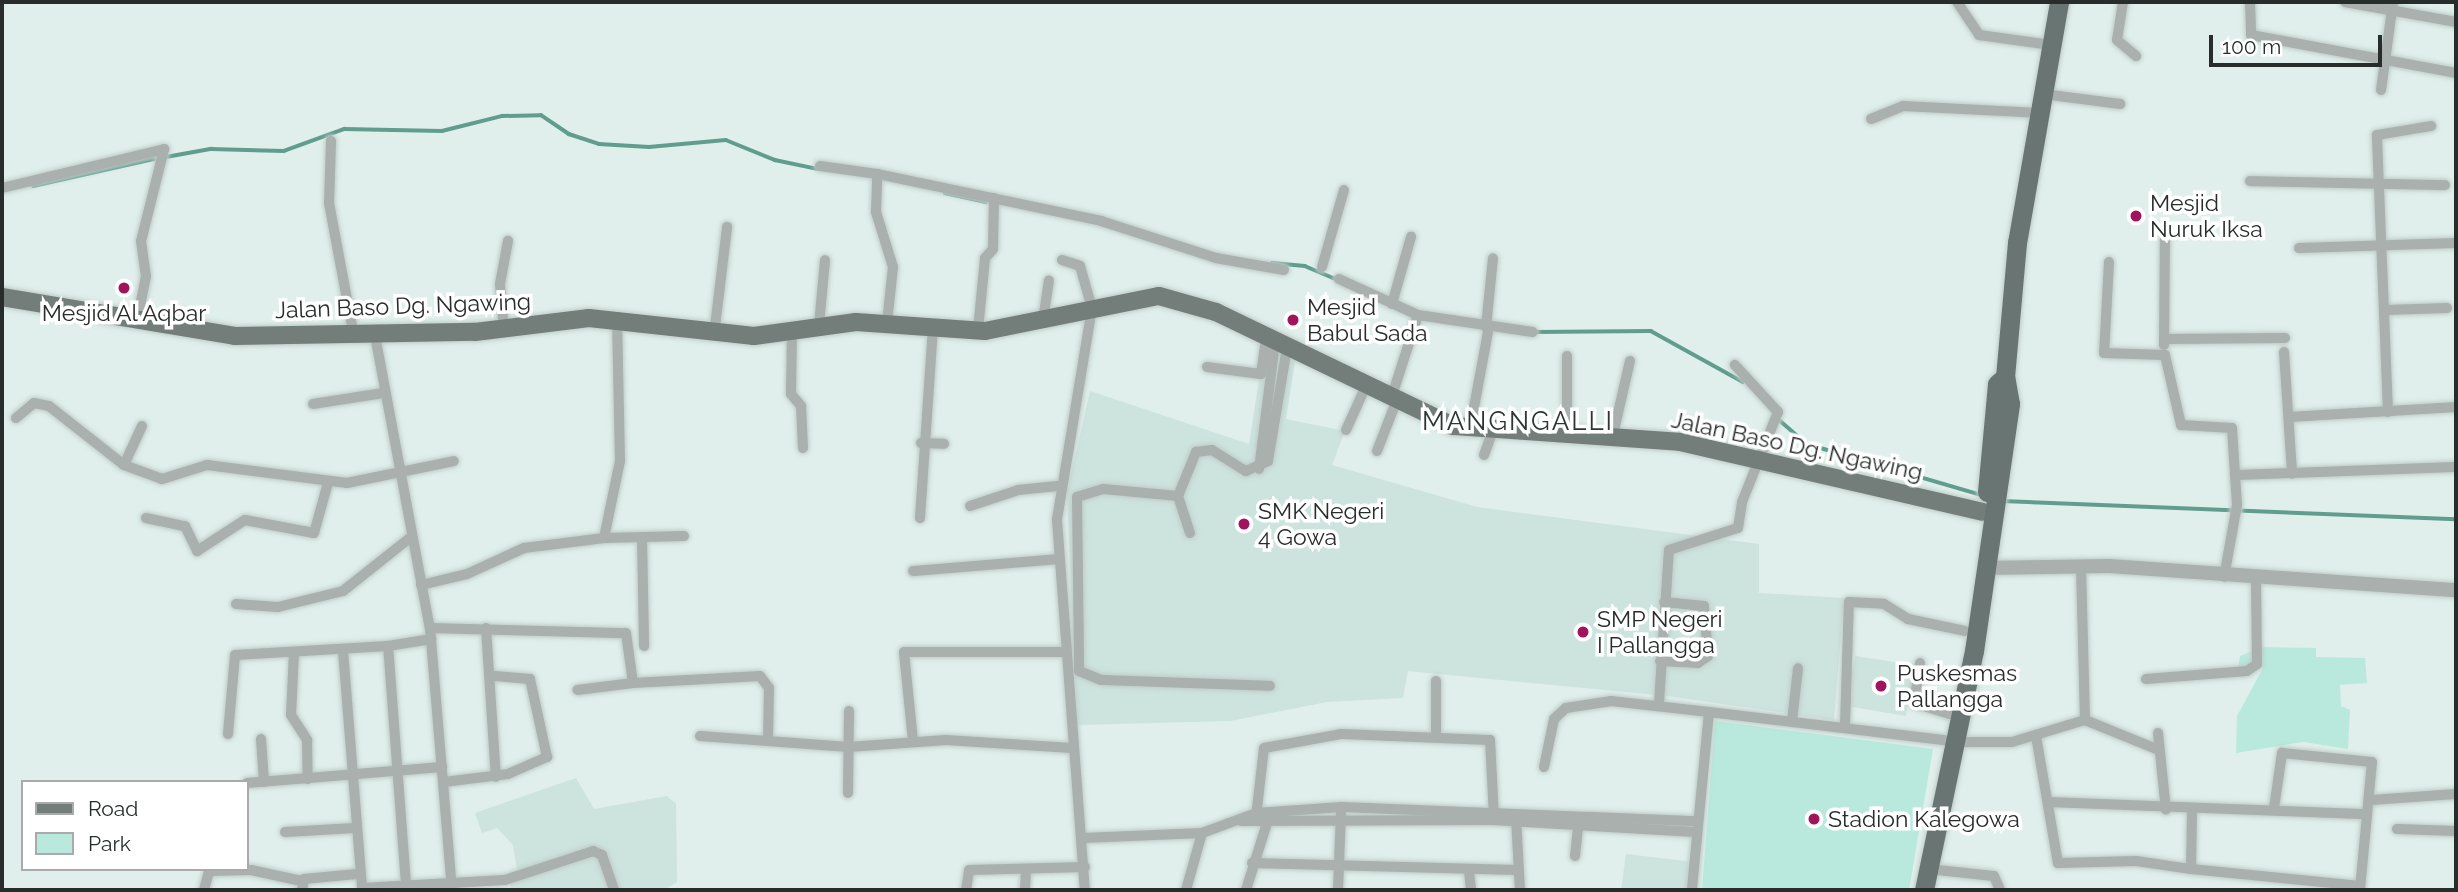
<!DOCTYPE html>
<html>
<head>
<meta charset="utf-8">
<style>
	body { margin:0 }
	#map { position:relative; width:2458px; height:892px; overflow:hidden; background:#e0efeb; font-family:Raleway,sans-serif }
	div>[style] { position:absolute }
	.built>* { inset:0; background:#cde3dd }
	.green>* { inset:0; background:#b9e9dd }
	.stream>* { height:3.5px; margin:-1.75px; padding:0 1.75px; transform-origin:1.75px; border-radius:1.75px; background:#609d8f }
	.roads { filter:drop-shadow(0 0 2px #bfccc8) drop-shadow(0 0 2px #bfccc8) }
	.minor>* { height:10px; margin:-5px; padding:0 5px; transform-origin:5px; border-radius:5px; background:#a9b0ae }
	.tertiary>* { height:14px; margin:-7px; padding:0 7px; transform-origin:7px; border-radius:7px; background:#a9b0ae }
	.primary>* { height:18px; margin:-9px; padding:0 9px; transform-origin:9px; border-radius:9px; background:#737e7b }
	.trunk>* { height:19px; margin:-9.5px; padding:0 9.5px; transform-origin:9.5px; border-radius:9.5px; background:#697572 }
	.dots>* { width:19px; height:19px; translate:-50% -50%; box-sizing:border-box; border:4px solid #fff; border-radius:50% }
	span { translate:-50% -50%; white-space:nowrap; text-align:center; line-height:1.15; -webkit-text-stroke:7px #fff; paint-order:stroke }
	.poi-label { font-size:23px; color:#272d2b }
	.left { translate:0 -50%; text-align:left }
	.street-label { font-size:23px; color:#272d2b }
	.quarter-label { font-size:26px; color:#2b3734; letter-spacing:2px }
	.frame { position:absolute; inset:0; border:4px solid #272d2b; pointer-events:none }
	.legend { position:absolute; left:21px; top:780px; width:228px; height:91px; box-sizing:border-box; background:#fff; border:2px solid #a9abaa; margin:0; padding:9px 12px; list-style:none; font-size:21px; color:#272d2b }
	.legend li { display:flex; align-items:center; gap:14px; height:35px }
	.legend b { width:35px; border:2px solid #a9abaa }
	.scale { position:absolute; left:2209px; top:35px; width:173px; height:32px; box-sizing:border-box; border:4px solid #272d2b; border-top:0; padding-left:9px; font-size:21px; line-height:24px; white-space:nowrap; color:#272d2b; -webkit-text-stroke:5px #fff; paint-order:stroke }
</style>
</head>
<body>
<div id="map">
	<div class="built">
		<i style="clip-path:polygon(1265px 341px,1296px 356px,1286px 419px,1345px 431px,1332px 465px,1477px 507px,1759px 544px,1759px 593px,1844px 598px,1834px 720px,1667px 696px,1408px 671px,1403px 698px,1327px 702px,1230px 721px,1077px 725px,1067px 493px,1090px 391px,1249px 444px)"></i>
		<i style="clip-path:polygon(1855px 656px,1914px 665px,1906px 716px,1847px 706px)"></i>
		<i style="clip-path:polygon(576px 778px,594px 809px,667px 796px,676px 804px,677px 882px,664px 890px,511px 890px,509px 872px,517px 870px,513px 845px,497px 828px,482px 833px,475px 813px)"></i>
		<i style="clip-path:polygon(1626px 854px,1694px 862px,1690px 890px,1621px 890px)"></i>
	</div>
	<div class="green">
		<i style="clip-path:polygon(2263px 647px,2316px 648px,2316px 657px,2365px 658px,2367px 683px,2340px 685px,2341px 706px,2350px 710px,2348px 749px,2303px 742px,2236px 753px,2237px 716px,2263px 668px,2238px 668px,2240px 656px)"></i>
		<i style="clip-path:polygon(1715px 721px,1933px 749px,1909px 890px,1702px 890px)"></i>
	</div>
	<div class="stream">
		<i style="left:166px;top:157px;width:46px;rotate:-10.1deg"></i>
		<i style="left:211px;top:149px;width:73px;rotate:1.6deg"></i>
		<i style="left:284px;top:151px;width:64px;rotate:-20.1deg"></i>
		<i style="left:344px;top:129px;width:98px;rotate:1.2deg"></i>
		<i style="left:442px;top:131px;width:62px;rotate:-14deg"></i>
		<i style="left:502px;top:116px;width:39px;rotate:-1deg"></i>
		<i style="left:541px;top:115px;width:34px;rotate:34deg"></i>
		<i style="left:569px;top:134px;width:32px;rotate:18deg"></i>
		<i style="left:599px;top:144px;width:50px;rotate:3.4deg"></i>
		<i style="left:649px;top:147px;width:77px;rotate:-5.2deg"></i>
		<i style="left:726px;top:140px;width:53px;rotate:22.2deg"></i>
		<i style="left:775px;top:160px;width:44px;rotate:11.8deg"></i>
		<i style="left:33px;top:186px;width:128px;rotate:-12.6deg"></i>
		<i style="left:945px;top:193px;width:42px;rotate:12.4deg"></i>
		<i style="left:1272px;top:263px;width:33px;rotate:5deg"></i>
		<i style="left:1305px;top:266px;width:36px;rotate:23deg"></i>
		<i style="left:1535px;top:332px;width:116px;rotate:-0.5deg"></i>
		<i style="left:1651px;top:331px;width:105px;rotate:29deg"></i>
		<i style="left:1776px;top:417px;width:41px;rotate:41.1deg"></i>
		<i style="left:1807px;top:444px;width:181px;rotate:16.3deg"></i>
		<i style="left:2002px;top:501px;width:454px;rotate:2.3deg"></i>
	</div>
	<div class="roads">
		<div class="minor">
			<i style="left:1957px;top:2px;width:40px;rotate:56deg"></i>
			<i style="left:1979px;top:35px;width:73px;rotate:7.9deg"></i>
			<i style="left:2123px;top:2px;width:38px;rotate:99deg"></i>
			<i style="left:2117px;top:40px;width:25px;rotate:40deg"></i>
			<i style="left:2250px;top:2px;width:33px;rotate:88deg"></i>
			<i style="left:2251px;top:35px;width:208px;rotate:10.5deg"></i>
			<i style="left:2345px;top:2px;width:113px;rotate:10.2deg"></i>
			<i style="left:2381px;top:90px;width:89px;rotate:-82.2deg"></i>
			<i style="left:2043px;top:94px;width:78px;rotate:7.4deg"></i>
			<i style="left:1871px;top:119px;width:35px;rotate:-22deg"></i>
			<i style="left:1903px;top:106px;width:136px;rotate:2.9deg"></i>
			<i style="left:331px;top:141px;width:62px;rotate:91.8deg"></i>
			<i style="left:329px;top:203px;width:130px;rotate:79.4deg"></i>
			<i style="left:820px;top:166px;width:58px;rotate:8deg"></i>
			<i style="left:2250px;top:181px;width:195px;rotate:1.2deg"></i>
			<i style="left:2px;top:188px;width:167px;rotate:-13.5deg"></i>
			<i style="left:164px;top:149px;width:95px;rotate:104deg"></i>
			<i style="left:141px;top:241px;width:35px;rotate:82deg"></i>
			<i style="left:146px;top:276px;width:46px;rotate:101.3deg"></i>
			<i style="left:2299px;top:248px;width:157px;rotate:-1.8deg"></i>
			<i style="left:1062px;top:260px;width:19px;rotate:18deg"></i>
			<i style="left:1080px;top:266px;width:44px;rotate:74.1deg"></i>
			<i style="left:1092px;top:308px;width:215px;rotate:99.4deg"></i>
			<i style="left:1057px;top:520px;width:371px;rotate:85.7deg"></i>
			<i style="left:2109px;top:262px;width:91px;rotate:93.1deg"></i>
			<i style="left:2104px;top:353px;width:61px;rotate:1.9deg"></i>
			<i style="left:2165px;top:355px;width:72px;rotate:77.1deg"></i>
			<i style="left:2181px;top:425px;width:51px;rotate:3.4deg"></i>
			<i style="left:2232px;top:428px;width:77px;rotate:86.3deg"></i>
			<i style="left:2237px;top:505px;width:73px;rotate:100.2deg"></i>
			<i style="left:1322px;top:267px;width:80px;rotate:-74.1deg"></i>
			<i style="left:1339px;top:279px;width:87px;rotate:24.5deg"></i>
			<i style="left:1392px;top:304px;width:70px;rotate:-74.2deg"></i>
			<i style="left:2386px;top:310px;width:61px;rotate:-1.9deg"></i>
			<i style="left:1043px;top:320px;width:40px;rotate:-81.5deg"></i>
			<i style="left:887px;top:323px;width:56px;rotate:-83.9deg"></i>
			<i style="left:893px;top:267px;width:58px;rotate:-107.2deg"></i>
			<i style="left:876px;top:212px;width:38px;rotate:-88deg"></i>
			<i style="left:877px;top:174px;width:229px;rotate:11.8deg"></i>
			<i style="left:1101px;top:221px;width:121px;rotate:17.8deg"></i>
			<i style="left:1216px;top:258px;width:69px;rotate:10deg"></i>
			<i style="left:819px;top:325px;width:65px;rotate:-84.7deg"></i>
			<i style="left:1486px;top:327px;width:69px;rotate:-84.2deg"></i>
			<i style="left:374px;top:330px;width:303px;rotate:79.4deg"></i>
			<i style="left:430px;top:628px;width:263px;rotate:85.2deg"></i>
			<i style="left:792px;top:330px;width:64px;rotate:90.9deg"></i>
			<i style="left:791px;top:394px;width:16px;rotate:50deg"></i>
			<i style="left:801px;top:406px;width:42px;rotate:87.3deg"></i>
			<i style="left:978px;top:330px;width:72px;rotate:-84.4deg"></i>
			<i style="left:985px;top:258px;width:12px;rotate:-48deg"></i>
			<i style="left:993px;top:249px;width:51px;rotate:-88.9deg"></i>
			<i style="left:504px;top:331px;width:47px;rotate:-94.9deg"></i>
			<i style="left:500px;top:284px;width:44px;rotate:-79.5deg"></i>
			<i style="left:714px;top:335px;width:109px;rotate:-83.1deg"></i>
			<i style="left:2165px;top:339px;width:120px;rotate:-0.5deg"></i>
			<i style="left:2164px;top:345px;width:105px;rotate:-89.5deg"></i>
			<i style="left:2284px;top:352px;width:122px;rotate:86.2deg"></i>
			<i style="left:1207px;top:367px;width:54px;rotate:7.4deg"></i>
			<i style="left:1261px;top:374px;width:36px;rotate:-82deg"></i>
			<i style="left:1391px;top:399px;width:88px;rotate:-72.2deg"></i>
			<i style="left:1418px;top:315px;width:116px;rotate:8.4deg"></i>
			<i style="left:313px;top:404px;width:71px;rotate:-8.9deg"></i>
			<i style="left:2388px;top:412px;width:277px;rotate:-92.3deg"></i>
			<i style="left:2377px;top:135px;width:55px;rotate:-9.5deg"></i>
			<i style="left:2290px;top:417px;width:166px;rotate:-3.4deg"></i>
			<i style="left:16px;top:418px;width:23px;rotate:-40deg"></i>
			<i style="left:34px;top:403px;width:15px;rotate:11deg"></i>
			<i style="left:49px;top:406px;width:95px;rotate:38.2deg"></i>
			<i style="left:124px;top:465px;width:40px;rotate:20.2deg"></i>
			<i style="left:162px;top:479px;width:47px;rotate:-17.3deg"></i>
			<i style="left:207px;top:465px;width:141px;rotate:7.3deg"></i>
			<i style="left:347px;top:483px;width:109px;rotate:-11.6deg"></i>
			<i style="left:1470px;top:429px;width:99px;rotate:-79.5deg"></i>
			<i style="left:1346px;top:430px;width:48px;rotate:-65.6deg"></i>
			<i style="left:1613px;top:435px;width:76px;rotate:-77.1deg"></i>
			<i style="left:1567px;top:436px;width:80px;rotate:-90deg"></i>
			<i style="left:921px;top:443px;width:23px;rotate:2deg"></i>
			<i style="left:1377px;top:451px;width:53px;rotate:-68.8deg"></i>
			<i style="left:1484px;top:455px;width:23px;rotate:-70deg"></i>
			<i style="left:124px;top:465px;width:43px;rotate:-65.2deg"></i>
			<i style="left:1259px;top:469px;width:127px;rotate:-82.8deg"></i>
			<i style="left:2235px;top:475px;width:221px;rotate:-2.1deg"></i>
			<i style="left:1178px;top:496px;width:75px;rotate:-174.7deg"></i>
			<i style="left:1103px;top:489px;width:27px;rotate:163deg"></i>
			<i style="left:1077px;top:497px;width:174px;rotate:89.3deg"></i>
			<i style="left:1079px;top:671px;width:24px;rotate:22deg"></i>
			<i style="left:1101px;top:680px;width:169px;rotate:2deg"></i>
			<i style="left:970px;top:506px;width:51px;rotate:-18.4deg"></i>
			<i style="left:1018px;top:490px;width:40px;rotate:-5.7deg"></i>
			<i style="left:146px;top:518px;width:40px;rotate:12deg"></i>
			<i style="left:185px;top:526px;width:28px;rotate:64deg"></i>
			<i style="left:197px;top:551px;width:57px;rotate:-32.9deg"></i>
			<i style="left:245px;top:520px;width:70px;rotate:10.7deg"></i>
			<i style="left:314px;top:533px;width:52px;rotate:-74.4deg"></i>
			<i style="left:920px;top:518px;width:191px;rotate:-86.1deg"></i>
			<i style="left:1190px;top:533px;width:39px;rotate:-108deg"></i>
			<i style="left:1178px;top:496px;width:48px;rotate:-67.8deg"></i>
			<i style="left:1196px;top:452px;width:16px;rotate:-7deg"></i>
			<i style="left:1212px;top:450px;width:40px;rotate:32deg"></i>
			<i style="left:1246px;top:471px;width:24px;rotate:-24deg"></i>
			<i style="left:1268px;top:461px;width:115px;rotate:-80.5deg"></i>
			<i style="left:642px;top:537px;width:109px;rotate:88.9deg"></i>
			<i style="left:604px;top:538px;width:80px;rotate:-1.4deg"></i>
			<i style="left:2081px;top:567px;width:153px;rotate:88.5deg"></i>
			<i style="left:913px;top:571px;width:145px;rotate:-4.7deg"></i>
			<i style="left:421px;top:585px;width:47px;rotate:-13.4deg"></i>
			<i style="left:467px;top:574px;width:63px;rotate:-24.5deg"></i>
			<i style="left:524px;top:548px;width:81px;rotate:-7.1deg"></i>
			<i style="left:604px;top:538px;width:79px;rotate:-78.3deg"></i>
			<i style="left:620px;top:461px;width:140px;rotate:-91.2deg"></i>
			<i style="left:236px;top:604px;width:42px;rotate:4.1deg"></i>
			<i style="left:278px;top:607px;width:67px;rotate:-13.8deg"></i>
			<i style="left:343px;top:591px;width:87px;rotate:-38.5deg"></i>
			<i style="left:430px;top:628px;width:196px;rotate:1.5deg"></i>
			<i style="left:626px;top:633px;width:50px;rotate:82deg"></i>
			<i style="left:633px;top:683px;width:56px;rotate:172.9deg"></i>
			<i style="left:486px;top:628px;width:149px;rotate:86.2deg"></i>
			<i style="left:343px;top:651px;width:238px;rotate:85.4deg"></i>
			<i style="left:362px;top:888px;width:143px;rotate:-3.2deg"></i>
			<i style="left:505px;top:880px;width:93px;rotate:-18.2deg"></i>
			<i style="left:593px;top:851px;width:10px;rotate:24deg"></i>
			<i style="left:602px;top:855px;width:37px;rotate:71deg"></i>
			<i style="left:294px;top:652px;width:63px;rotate:92.7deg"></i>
			<i style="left:291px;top:715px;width:30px;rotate:57deg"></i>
			<i style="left:307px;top:740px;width:39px;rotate:89deg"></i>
			<i style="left:1660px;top:661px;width:38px;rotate:3deg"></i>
			<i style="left:1698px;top:663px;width:12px;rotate:-35deg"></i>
			<i style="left:1708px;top:656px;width:50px;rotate:-94.6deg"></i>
			<i style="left:1704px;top:606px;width:40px;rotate:-174.3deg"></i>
			<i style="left:1920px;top:663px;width:40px;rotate:98.5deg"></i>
			<i style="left:1914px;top:703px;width:38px;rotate:17deg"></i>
			<i style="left:2146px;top:679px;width:101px;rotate:-4.5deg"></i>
			<i style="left:2247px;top:671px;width:12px;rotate:-35deg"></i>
			<i style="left:2257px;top:664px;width:86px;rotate:-90.7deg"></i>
			<i style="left:633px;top:683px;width:127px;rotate:-3.2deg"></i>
			<i style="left:760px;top:676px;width:15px;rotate:53deg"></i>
			<i style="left:769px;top:688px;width:51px;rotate:91.1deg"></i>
			<i style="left:1659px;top:703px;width:153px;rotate:-86.3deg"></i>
			<i style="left:1669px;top:550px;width:72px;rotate:-17.7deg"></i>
			<i style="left:1738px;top:528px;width:26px;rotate:-81deg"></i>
			<i style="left:1742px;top:502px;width:97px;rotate:-68.2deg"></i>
			<i style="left:1778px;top:412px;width:64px;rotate:-132.5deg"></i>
			<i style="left:1709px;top:712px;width:238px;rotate:6.8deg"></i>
			<i style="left:1792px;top:721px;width:53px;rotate:-83.5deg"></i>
			<i style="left:1845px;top:726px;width:124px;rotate:-88.2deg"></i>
			<i style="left:1849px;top:602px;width:35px;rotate:3deg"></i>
			<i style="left:1884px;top:604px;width:28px;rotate:32deg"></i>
			<i style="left:1908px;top:619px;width:58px;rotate:11.9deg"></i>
			<i style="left:2158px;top:733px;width:77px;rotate:84.1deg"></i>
			<i style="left:228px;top:734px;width:79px;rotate:-84.9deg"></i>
			<i style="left:235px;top:655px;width:153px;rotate:-3.4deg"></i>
			<i style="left:1436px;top:735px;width:54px;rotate:-90deg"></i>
			<i style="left:700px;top:736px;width:149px;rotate:4.2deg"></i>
			<i style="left:849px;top:747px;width:97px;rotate:-4.1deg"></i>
			<i style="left:946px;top:740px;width:126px;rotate:3.6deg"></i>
			<i style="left:2036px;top:736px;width:129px;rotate:80.2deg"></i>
			<i style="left:2058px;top:863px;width:78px;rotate:-1.5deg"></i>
			<i style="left:2136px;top:861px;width:56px;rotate:8.3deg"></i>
			<i style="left:2191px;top:869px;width:59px;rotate:-89deg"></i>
			<i style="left:261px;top:739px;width:43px;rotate:86deg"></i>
			<i style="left:913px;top:741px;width:89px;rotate:-95.8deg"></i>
			<i style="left:904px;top:652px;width:159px"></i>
			<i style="left:1958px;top:742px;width:54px"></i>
			<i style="left:2012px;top:742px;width:76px;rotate:-16.8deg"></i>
			<i style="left:2085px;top:720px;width:80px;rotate:22.1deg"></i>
			<i style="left:1544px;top:767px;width:49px;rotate:-78.2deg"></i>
			<i style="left:1554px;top:719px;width:16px;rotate:-43deg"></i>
			<i style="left:1566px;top:708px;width:46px;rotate:-8.8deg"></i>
			<i style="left:1611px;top:701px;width:99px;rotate:6.4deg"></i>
			<i style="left:1709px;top:712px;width:179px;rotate:95.5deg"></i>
			<i style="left:444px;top:782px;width:64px;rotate:-7.1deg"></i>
			<i style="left:508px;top:774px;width:43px;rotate:-23.6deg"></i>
			<i style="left:547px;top:757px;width:80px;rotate:-102.3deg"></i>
			<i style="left:530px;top:679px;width:38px;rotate:-175deg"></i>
			<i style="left:247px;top:783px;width:196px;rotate:-4.7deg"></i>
			<i style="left:848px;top:793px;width:82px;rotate:-89.3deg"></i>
			<i style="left:2371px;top:800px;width:85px;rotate:-4deg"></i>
			<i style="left:2049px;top:802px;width:318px;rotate:2.2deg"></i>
			<i style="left:2274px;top:808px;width:56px;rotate:-81.7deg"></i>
			<i style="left:2282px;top:753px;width:90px;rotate:5.7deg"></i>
			<i style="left:2372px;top:762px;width:129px;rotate:95.4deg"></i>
			<i style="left:1256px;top:817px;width:69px;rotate:-83.4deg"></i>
			<i style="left:1264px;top:748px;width:78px;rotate:-10.3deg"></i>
			<i style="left:1341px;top:734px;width:149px;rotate:2.3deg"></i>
			<i style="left:1490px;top:740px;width:77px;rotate:87deg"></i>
			<i style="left:1516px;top:817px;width:73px;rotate:86.9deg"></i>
			<i style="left:1241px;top:821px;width:251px;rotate:-0.2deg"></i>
			<i style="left:1492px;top:820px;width:204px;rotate:3.4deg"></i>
			<i style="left:2397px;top:829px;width:59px;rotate:1.9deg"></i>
			<i style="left:285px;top:832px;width:70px;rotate:-3.3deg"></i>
			<i style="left:1083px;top:838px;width:119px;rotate:-2.4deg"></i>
			<i style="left:1202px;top:833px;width:58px;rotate:-20.3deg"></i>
			<i style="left:1256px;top:813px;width:86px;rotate:-4deg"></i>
			<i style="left:1342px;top:807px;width:355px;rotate:2.3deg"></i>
			<i style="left:1575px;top:856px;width:30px;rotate:-84deg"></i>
			<i style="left:1252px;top:863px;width:266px;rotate:1.5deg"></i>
			<i style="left:1928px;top:869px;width:66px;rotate:6.1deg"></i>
			<i style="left:1994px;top:876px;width:15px;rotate:67deg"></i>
			<i style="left:2191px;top:869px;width:170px;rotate:5.7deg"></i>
			<i style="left:1469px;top:871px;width:19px;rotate:84deg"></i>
			<i style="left:406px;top:884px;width:239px;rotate:-94.3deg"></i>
			<i style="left:388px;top:646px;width:44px;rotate:-9.2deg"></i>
			<i style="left:204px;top:890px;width:20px;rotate:-75deg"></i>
			<i style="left:209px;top:871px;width:42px;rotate:-1.4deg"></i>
			<i style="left:251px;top:870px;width:52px;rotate:12.2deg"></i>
			<i style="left:302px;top:890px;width:11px;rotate:-80deg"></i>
			<i style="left:304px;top:879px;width:53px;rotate:-5.4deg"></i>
			<i style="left:966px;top:890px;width:20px;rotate:-81deg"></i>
			<i style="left:969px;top:870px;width:116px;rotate:-1.5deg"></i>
			<i style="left:1025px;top:890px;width:19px;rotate:-87deg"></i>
			<i style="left:1186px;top:890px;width:59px;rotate:-74.3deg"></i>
			<i style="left:1246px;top:890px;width:73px;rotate:-72.6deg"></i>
			<i style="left:1338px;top:890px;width:77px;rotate:-87.8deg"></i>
		</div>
		<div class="tertiary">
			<i style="left:1985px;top:568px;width:124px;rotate:-0.9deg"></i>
			<i style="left:2109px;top:566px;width:348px;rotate:4deg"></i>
		</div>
		<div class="primary">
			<i style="left:2px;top:297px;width:236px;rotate:9.5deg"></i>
			<i style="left:235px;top:336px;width:240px;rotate:-1deg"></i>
			<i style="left:475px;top:332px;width:115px;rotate:-7deg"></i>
			<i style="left:589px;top:318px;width:166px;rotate:6.2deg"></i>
			<i style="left:754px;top:336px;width:103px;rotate:-7.8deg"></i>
			<i style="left:856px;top:322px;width:129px;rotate:4deg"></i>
			<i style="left:985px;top:331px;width:177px;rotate:-11.4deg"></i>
			<i style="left:1159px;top:296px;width:59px;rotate:15.7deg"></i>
			<i style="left:1216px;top:312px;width:263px;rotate:25.7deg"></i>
			<i style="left:1453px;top:426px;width:228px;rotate:4deg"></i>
			<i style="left:1680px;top:442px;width:311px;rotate:13deg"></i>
		</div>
		<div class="trunk">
			<i style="left:2005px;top:377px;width:135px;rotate:-84.9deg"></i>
			<i style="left:2017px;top:243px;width:245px;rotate:-80.1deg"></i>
			<i style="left:1987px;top:492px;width:108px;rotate:-84.7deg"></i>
			<i style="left:1997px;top:384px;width:11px;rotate:-41deg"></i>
			<i style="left:1924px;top:890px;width:244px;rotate:-78.2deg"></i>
			<i style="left:1974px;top:651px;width:250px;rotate:-81.7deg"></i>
			<i style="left:2010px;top:404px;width:27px;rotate:-100deg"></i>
		</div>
	</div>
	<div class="dots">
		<i style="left:2136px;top:216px;background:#a1135b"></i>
		<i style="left:124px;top:288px;background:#a1135b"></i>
		<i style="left:1293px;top:320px;background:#a1135b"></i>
		<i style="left:1244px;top:524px;background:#a1135b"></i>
		<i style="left:1583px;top:632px;background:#a1135b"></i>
		<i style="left:1881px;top:686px;background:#a1135b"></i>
		<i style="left:1814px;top:819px;background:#a1135b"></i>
	</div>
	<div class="poi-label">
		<span class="left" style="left:2150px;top:216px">Mesjid<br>Nuruk Iksa</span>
		<span class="left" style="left:1307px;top:320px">Mesjid<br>Babul Sada</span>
		<span style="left:124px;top:313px">Mesjid Al Aqbar</span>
		<span class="left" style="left:1258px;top:524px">SMK Negeri<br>4 Gowa</span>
		<span class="left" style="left:1597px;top:632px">SMP Negeri<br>I Pallangga</span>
		<span class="left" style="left:1897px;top:686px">Puskesmas<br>Pallangga</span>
		<span class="left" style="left:1828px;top:819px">Stadion Kalegowa</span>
	</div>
	<div class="street-label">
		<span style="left:403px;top:306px;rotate:-2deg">Jalan Baso Dg. Ngawing</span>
		<span style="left:1797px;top:446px;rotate:12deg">Jalan Baso Dg. Ngawing</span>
	</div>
	<div class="quarter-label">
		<span style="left:1518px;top:422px">MANGNGALLI</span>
	</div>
	<div class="frame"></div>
	<ul class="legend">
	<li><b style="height:9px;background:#737e7b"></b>Road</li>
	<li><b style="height:19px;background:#b9e9dd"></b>Park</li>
	</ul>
	<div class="scale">100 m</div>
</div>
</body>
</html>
